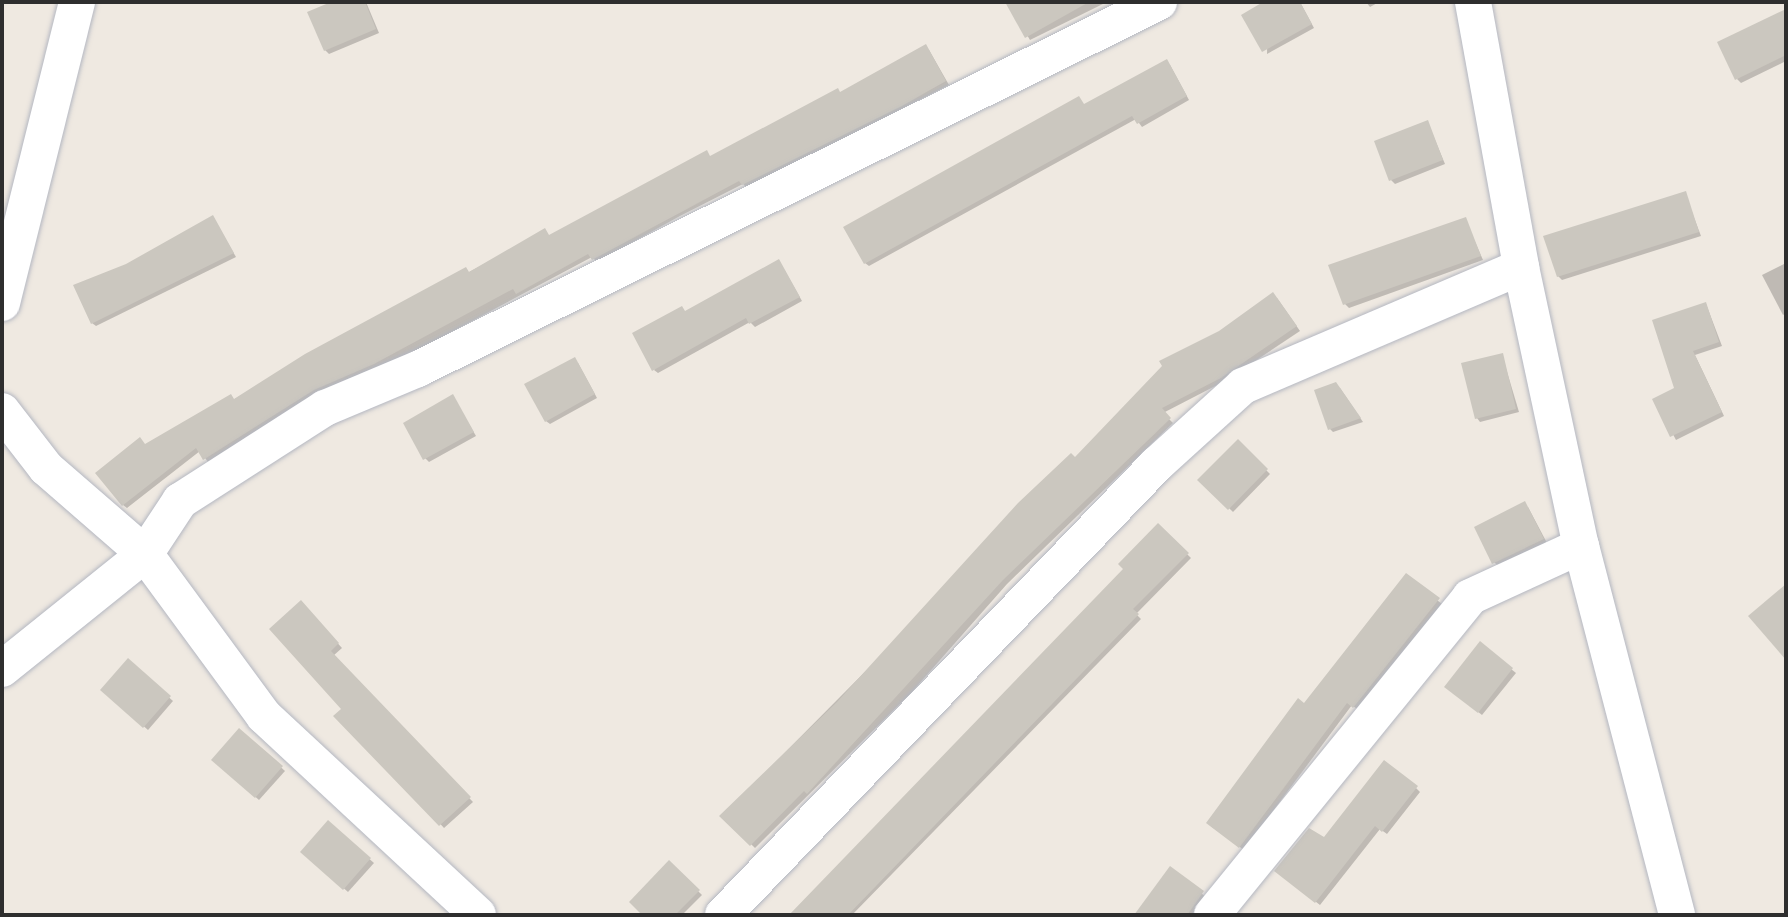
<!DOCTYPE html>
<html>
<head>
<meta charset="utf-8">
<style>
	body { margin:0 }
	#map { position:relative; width:1788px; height:917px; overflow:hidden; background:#efe9e1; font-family:"DM Sans",sans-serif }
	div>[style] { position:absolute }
	.shadow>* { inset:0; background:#0003 }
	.building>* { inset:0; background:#cbc7bf }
	.roads { filter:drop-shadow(0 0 2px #b4b7c1) drop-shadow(0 0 2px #b4b7c1) }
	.street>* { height:36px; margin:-18px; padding:0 18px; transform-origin:18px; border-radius:18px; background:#fff }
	span { translate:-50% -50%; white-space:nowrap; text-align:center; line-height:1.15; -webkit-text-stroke:7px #fff; paint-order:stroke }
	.frame { position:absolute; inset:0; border:4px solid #2e2e2e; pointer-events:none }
</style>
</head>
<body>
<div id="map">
	<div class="shadow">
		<i style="clip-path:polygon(336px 2px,366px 2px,379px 33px,329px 54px,325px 50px)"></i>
		<i style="clip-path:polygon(1007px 2px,1107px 2px,1030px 40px)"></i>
		<i style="clip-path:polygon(1268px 2px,1300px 2px,1314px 28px,1267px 54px)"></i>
		<i style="clip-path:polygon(1366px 2px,1379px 2px,1370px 7px)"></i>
		<i style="clip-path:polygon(1786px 11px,1786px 61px,1741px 83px,1737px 79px)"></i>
		<i style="clip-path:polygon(929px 50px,949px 85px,747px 188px,743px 184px,680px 216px,597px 262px,592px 257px,208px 462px,200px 451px,127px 508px,123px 505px,146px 447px,545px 231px,550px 237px)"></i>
		<i style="clip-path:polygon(1170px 65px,1189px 100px,1142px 127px,1136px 119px,869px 266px,865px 263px,1085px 106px)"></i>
		<i style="clip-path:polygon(1428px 123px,1445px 164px,1395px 184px,1391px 180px)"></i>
		<i style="clip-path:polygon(1685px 194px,1701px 236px,1562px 280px,1558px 276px)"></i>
		<i style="clip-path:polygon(213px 218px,236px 257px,96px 326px,92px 323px,127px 266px)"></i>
		<i style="clip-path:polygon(1465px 219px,1483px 260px,1349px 308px,1345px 304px)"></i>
		<i style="clip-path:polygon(1786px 263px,1786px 313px,1783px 315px,1762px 275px)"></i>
		<i style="clip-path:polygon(782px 266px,802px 301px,755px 327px,750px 322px,658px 373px,654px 370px,687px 313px)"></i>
		<i style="clip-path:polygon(1277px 298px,1300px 331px,1225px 381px,1163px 413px,1173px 423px,1007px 584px,911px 693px,755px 848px,722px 816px,1075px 460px,1220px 332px)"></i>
		<i style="clip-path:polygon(1706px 304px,1722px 346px,1695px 355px,1724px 416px,1676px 440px,1655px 400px,1677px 389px)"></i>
		<i style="clip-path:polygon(1502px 355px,1519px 412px,1480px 422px,1477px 418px)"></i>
		<i style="clip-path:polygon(578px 363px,597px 398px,550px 424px,546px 421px)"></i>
		<i style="clip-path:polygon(1340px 388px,1363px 422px,1333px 432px,1330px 429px)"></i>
		<i style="clip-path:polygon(453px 397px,476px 436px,429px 462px,425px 458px)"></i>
		<i style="clip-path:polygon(1238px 442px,1270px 474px,1233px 512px,1200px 480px)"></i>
		<i style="clip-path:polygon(1528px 507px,1547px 543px,1498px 566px,1494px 562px)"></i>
		<i style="clip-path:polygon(1158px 526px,1191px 558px,1136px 614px,1141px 619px,852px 915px,790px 915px,1126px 569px)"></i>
		<i style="clip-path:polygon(1406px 576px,1442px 604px,1358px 710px,1352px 705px,1244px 850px,1212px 827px)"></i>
		<i style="clip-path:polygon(301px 603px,342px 648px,333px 656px,473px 802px,444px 828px,380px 758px)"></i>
		<i style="clip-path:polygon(1480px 644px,1516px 673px,1482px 715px,1451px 690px)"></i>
		<i style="clip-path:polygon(128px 661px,173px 701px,148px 730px,103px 690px)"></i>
		<i style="clip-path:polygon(240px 730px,285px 771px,259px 800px,214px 760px)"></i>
		<i style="clip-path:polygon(1416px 788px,1420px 792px,1387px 834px,1380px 829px,1320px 905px,1281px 875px,1324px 839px)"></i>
		<i style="clip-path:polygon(328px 823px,374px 863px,348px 892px,303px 852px)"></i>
		<i style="clip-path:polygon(669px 863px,702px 895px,682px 915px,645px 915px)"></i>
		<i style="clip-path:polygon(1170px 869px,1206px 897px,1192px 915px,1137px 915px)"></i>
	</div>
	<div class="building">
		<i style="clip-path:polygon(331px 2px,365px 2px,376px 29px,324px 51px,307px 12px)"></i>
		<i style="clip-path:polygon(1005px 2px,1089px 2px,1025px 38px)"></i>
		<i style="clip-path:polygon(1263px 2px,1300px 2px,1312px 24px,1262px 52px,1241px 15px)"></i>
		<i style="clip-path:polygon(1786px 9px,1786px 55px,1735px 80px,1717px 42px)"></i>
		<i style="clip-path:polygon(926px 44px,946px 81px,902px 106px,742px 185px,739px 181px,592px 260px,588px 254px,516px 294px,513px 289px,374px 364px,314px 390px,203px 460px,196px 448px,122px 506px,95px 473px,140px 437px,145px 444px,231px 394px,234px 399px,305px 354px,466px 267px,469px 272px,545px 228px,549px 235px,707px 150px,710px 156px,838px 88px,840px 92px)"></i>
		<i style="clip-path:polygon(1167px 59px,1187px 96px,1137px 124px,1132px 116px,864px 264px,843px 227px,1079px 96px,1084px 104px)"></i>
		<i style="clip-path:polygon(1428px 120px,1443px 160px,1389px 181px,1374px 141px)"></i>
		<i style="clip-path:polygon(1686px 191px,1699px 232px,1557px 277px,1543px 236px)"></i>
		<i style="clip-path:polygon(213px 215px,234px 253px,91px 324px,73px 285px,126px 264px)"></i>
		<i style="clip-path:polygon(1466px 217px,1481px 256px,1343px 305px,1328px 265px)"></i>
		<i style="clip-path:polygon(779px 259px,800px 297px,749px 324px,746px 318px,652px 371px,632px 333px,682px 306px,685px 311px)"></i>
		<i style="clip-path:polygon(1273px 292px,1297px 326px,1221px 378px,1162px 408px,1171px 418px,1003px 580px,807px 794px,804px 791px,750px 846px,719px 816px,837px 702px,1018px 503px,1071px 453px,1075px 457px,1162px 366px,1159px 361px,1219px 331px)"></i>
		<i style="clip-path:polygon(1706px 302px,1719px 342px,1693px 351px,1722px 412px,1670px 437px,1652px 399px,1674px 388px,1652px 320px)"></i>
		<i style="clip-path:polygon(1503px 353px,1516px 409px,1475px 419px,1461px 363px)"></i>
		<i style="clip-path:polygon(575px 357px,595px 394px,545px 422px,524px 384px)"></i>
		<i style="clip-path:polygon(1336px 382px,1361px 418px,1328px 430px,1314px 390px)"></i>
		<i style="clip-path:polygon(453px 394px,474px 432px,423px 460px,403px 423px)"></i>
		<i style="clip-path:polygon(1238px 439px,1268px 469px,1228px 510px,1197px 480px)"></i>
		<i style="clip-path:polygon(1525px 501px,1544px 539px,1492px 564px,1474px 527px)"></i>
		<i style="clip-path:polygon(1158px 523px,1189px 553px,1133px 609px,1139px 614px,848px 915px,789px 915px,1123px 569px,1118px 564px)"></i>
		<i style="clip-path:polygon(1406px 573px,1440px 598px,1353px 708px,1347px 703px,1239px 848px,1206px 823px,1298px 698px,1304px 703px)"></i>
		<i style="clip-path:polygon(1786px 584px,1786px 660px,1748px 616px)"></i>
		<i style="clip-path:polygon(301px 600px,339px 643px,331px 651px,471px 797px,439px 826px,333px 716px,341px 709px,269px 629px)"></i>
		<i style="clip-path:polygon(1480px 641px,1513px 668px,1478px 713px,1444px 687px)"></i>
		<i style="clip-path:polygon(128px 658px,171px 696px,143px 728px,100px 690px)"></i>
		<i style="clip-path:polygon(239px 728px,283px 766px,255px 798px,211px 760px)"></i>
		<i style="clip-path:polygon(1384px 760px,1418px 786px,1382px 832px,1375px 826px,1315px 903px,1274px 871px,1309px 828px,1324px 837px)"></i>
		<i style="clip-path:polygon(328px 820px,371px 858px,343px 890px,300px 852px)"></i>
		<i style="clip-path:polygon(669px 860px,700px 890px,675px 915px,642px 915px,629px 902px)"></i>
		<i style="clip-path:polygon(1170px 866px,1204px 891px,1193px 907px,1187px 915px,1134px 915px)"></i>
	</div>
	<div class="roads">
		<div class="street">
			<i style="left:1473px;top:2px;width:269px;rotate:79.7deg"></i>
			<i style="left:1521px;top:267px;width:285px;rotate:77.9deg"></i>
			<i style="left:1581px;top:546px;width:381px;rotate:75.4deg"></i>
			<i style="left:2px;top:303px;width:310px;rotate:-76deg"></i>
			<i style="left:2px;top:411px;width:72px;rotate:52.3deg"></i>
			<i style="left:46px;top:468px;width:131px;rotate:41deg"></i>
			<i style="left:145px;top:554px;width:201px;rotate:53.7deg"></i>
			<i style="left:264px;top:716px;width:292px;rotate:42.9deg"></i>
			<i style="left:2px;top:669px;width:184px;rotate:-38.8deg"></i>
			<i style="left:145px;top:554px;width:64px;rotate:-56.6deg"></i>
			<i style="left:180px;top:501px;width:172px;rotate:-32.7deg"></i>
			<i style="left:325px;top:408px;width:101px;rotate:-22.8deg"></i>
			<i style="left:418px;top:369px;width:827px;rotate:-26.35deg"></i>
			<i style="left:723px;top:915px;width:626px;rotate:-46.1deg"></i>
			<i style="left:1157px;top:464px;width:116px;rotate:-42.2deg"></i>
			<i style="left:1243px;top:386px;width:302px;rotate:-23.2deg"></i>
			<i style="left:1212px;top:915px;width:409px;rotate:-50.9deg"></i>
			<i style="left:1470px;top:597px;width:122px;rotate:-24.7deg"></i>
		</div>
	</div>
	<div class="frame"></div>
</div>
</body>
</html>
